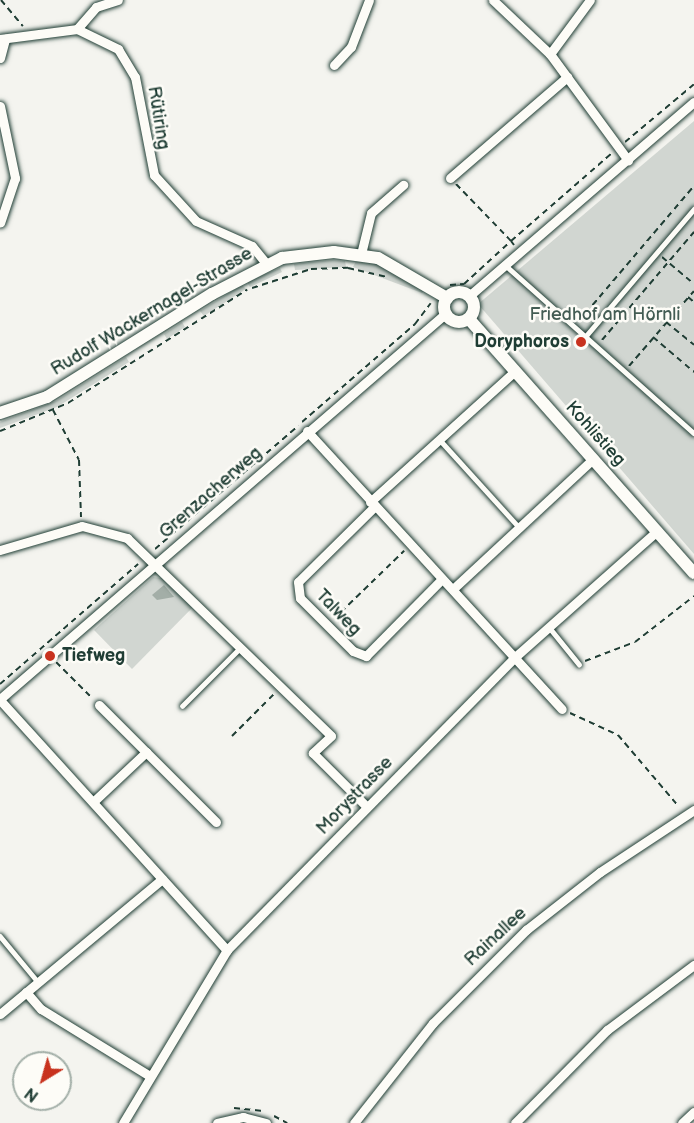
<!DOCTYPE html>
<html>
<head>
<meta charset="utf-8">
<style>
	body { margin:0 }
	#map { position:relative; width:694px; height:1123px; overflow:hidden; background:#f4f4ef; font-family:"Balsamiq Sans",sans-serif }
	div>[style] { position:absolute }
	.green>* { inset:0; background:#d1d6d1 }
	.water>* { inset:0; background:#a3aea7 }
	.path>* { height:2px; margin-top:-1px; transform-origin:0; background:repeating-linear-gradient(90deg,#1f3d34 0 6px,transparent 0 10.5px) }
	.roads { filter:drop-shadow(0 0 2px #1f3d34) drop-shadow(0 0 2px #1f3d34) }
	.lane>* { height:4.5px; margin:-2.25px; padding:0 2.25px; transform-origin:2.25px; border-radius:2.25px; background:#fdfcf7 }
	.street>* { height:9px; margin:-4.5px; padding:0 4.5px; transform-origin:4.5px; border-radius:4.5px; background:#fdfcf7 }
	.secondary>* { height:12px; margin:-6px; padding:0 6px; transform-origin:6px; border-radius:6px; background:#fdfcf7 }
	.secondary>.ring { margin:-6px; padding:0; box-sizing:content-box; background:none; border:12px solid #fdfcf7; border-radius:50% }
	.dots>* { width:16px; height:16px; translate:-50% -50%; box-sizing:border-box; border:3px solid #fdfcf7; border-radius:50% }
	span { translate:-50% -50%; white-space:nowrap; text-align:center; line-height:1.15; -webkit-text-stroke:5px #fdfcf7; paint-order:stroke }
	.street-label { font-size:18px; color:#1f3d34 }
	.park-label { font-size:18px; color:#435c53 }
	.poi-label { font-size:18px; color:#1f3d34; font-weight:700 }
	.right { translate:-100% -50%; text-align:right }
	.left { translate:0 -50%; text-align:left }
	.north { position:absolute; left:12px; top:1051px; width:60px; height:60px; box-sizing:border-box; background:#fdfcf7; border:2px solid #a4b0a9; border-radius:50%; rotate:217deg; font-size:16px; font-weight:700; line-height:24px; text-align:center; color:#1f3d34 }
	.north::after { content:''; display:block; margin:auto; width:21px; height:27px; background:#c8321e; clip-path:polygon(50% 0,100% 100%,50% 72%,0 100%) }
</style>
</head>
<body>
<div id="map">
	<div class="green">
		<i style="clip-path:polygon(694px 121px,694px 554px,478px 304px)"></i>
		<i style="clip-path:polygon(357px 259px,381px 265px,426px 289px,422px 293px,353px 267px)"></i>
		<i style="clip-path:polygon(332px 260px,345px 261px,346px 267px,295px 270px,294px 264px)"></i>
		<i style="clip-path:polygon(280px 268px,282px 272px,250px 287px,247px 282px)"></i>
		<i style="clip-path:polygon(242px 285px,246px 289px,204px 316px,200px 311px)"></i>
		<i style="clip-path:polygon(182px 322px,185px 327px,167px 339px,164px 334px)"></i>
		<i style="clip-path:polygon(126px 357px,129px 362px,57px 407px,0 428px,0 422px,56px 401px)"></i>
		<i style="clip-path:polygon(153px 577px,169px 579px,195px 605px,132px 669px,94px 630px)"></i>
	</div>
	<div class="water">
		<i style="clip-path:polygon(164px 585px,174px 597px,157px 600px,152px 595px)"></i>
	</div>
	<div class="path">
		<i style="left:1px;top:0;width:34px;rotate:50deg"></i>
		<i style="left:625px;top:142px;width:90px;rotate:-40deg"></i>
		<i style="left:456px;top:184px;width:79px;rotate:46deg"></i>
		<i style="left:511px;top:241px;width:134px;rotate:-41.1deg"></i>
		<i style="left:662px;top:257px;width:42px;rotate:40.2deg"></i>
		<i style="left:450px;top:285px;width:14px;rotate:-4deg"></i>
		<i style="left:464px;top:284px;width:64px;rotate:-42.5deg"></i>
		<i style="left:511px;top:241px;width:5px;rotate:53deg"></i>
		<i style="left:252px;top:288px;width:62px;rotate:-17.9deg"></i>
		<i style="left:311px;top:269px;width:37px;rotate:-2deg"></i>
		<i style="left:348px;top:268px;width:39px;rotate:13deg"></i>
		<i style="left:688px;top:297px;width:8px;rotate:40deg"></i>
		<i style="left:579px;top:321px;width:177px;rotate:-49.6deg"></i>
		<i style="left:666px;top:322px;width:36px;rotate:39deg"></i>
		<i style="left:653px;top:337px;width:54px;rotate:40.5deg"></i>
		<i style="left:602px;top:340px;width:142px;rotate:-49.6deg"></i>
		<i style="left:629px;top:366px;width:99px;rotate:-49.1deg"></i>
		<i style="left:53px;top:410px;width:56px;rotate:62.5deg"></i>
		<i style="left:79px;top:460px;width:57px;rotate:88deg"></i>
		<i style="left:302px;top:422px;width:150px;rotate:-40.9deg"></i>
		<i style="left:415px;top:324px;width:26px;rotate:-53deg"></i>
		<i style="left:0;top:431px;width:74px;rotate:-22.4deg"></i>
		<i style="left:68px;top:403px;width:212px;rotate:-32.3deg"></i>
		<i style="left:155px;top:549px;width:189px;rotate:-40.7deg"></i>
		<i style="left:341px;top:612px;width:88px;rotate:-44.1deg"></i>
		<i style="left:585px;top:661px;width:53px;rotate:-20.8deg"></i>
		<i style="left:635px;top:642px;width:75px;rotate:-37.9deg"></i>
		<i style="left:56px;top:662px;width:52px;rotate:45deg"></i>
		<i style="left:0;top:684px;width:183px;rotate:-41deg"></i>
		<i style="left:570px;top:713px;width:53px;rotate:24.6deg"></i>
		<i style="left:618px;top:735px;width:94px;rotate:49.7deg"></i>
		<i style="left:232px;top:736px;width:61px;rotate:-45deg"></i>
		<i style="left:234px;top:1108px;width:29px;rotate:6deg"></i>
		<i style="left:274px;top:1116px;width:15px;rotate:28deg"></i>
	</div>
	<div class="roads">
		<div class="lane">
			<i style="left:504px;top:264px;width:254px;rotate:41.7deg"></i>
			<i style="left:585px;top:337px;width:168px;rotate:-49.6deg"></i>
			<i style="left:440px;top:440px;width:118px;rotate:47.8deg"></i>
			<i style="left:549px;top:627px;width:48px;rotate:51deg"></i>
			<i style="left:182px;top:706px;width:83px;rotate:-45deg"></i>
			<i style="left:0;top:936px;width:60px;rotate:50.4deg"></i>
		</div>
		<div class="street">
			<i style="left:493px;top:0;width:79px;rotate:43.5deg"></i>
			<i style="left:550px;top:54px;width:132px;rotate:53.7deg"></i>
			<i style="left:77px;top:29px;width:29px;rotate:-49deg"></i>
			<i style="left:96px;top:7px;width:23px;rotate:-18deg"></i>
			<i style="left:0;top:39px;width:78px;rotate:-7.4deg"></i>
			<i style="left:77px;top:29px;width:46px;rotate:26deg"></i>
			<i style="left:118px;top:49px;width:33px;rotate:59deg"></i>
			<i style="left:135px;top:77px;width:100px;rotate:79deg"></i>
			<i style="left:154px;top:175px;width:62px;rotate:47.6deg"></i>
			<i style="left:196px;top:221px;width:61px;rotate:24.1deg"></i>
			<i style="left:252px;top:246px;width:22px;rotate:51deg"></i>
			<i style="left:550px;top:54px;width:67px;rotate:-53.5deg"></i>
			<i style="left:0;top:58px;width:20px;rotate:-75deg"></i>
			<i style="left:334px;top:65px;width:25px;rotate:-47deg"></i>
			<i style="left:351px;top:47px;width:50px;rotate:-69deg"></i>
			<i style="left:0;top:106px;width:74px;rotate:78.2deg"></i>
			<i style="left:15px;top:178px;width:47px;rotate:108.4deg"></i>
			<i style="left:450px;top:178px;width:155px;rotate:-40.8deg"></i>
			<i style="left:361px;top:254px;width:42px;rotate:-76.3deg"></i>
			<i style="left:371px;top:213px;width:43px;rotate:-41.2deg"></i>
			<i style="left:469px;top:296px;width:297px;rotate:-40.8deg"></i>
			<i style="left:307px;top:431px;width:377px;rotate:47.5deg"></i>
			<i style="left:370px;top:502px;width:195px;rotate:-42.1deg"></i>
			<i style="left:375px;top:506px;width:108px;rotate:135.4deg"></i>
			<i style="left:298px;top:582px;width:16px;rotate:83deg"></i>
			<i style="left:300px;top:598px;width:75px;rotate:45deg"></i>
			<i style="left:353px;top:651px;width:14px;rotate:21deg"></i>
			<i style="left:366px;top:656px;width:108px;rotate:-45.4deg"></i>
			<i style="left:0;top:550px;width:85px;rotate:-16.3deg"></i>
			<i style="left:82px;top:526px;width:47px;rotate:14.9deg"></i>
			<i style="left:127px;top:538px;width:284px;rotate:44.1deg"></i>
			<i style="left:331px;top:736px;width:25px;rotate:137deg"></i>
			<i style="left:313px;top:753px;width:76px;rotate:45deg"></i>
			<i style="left:453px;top:589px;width:192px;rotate:-42.9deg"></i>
			<i style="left:0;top:699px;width:588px;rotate:-40.87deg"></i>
			<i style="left:0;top:700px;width:338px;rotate:47.8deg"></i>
			<i style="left:99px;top:705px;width:66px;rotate:45deg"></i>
			<i style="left:93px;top:802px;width:73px;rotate:-43.3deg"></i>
			<i style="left:146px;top:752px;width:99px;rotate:45deg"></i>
			<i style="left:26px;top:992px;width:23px;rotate:49deg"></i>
			<i style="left:41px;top:1009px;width:128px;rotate:31.6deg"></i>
			<i style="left:0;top:1014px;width:211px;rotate:-39.8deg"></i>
			<i style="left:123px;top:1123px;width:202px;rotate:-59deg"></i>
			<i style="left:227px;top:950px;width:409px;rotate:-45.5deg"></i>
			<i style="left:514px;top:658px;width:191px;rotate:-41.6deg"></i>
			<i style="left:217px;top:1123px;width:27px;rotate:-13deg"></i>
			<i style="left:243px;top:1117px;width:24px;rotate:15deg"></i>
			<i style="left:354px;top:1123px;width:127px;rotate:-51.7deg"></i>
			<i style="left:433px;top:1023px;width:132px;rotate:-45deg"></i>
			<i style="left:526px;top:930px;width:94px;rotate:-38.1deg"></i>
			<i style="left:600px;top:872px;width:113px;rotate:-33.4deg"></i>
			<i style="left:515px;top:1123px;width:131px;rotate:-45.3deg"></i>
			<i style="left:607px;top:1030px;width:109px;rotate:-36.8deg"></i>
			<i style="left:682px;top:1123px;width:16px;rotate:-43deg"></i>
		</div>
		<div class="secondary">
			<i class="ring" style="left:444px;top:292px;width:18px;height:18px"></i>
			<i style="left:469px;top:319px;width:339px;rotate:48.5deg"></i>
			<i style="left:0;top:413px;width:50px;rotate:-18.8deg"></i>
			<i style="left:47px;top:397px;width:195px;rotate:-32deg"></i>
			<i style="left:212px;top:294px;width:79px;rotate:-27.2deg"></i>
			<i style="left:282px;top:258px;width:52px;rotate:-6.6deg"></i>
			<i style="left:334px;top:252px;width:44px;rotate:7.8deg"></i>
			<i style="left:378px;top:258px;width:80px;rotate:30.1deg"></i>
		</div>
	</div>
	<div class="dots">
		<i style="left:581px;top:342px;background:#c8321e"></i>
		<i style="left:50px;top:656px;background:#c8321e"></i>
	</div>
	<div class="street-label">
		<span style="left:158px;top:118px;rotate:81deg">Rütiring</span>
		<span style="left:152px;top:312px;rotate:-31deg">Rudolf Wackernagel-Strasse</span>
		<span style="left:595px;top:434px;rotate:48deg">Kohlistieg</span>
		<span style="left:211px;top:493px;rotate:-41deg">Grenzacherweg</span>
		<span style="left:338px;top:613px;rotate:46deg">Talweg</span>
		<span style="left:355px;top:796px;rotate:-46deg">Morystrasse</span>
		<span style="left:496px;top:937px;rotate:-43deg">Rainallee</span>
	</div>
	<div class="park-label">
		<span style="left:605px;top:315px">Friedhof am Hörnli</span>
	</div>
	<div class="poi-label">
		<span class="right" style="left:569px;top:342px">Doryphoros</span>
		<span class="left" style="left:62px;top:656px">Tiefweg</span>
	</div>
	<div class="north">N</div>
</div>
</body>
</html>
